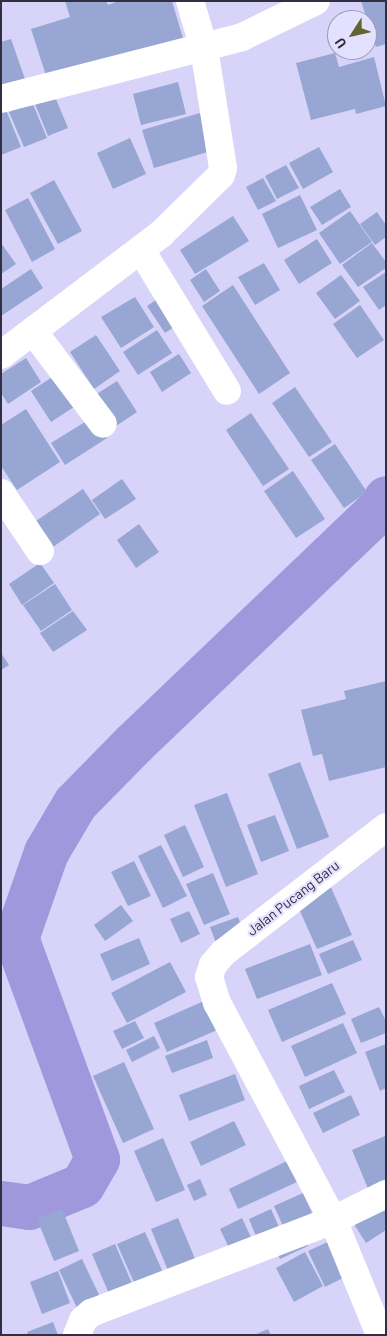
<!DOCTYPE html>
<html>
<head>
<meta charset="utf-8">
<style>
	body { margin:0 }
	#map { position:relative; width:387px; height:1336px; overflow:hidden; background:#d7d3f9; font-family:Barlow,sans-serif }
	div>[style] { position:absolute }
	.river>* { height:45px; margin:-22.5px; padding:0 22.5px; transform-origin:22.5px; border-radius:22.5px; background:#a197dd }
	.building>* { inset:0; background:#97a6d2 }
	.minor>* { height:28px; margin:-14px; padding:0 14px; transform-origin:14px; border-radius:14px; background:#fff }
	.major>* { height:28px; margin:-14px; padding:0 14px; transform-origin:14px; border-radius:14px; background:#fff }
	span { translate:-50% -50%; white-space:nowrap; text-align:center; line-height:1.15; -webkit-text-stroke:4.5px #e4e1fe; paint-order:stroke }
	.street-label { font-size:14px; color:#312f41 }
	.frame { position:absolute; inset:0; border:2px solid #312f41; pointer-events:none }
	.north { position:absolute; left:327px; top:10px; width:50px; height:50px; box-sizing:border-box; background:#e4e1fe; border:1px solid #9c9ab2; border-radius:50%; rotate:235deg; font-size:14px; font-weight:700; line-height:20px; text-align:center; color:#312f41 }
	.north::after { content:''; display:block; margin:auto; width:18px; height:22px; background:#616330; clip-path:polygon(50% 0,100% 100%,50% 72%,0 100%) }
</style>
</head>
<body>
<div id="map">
	<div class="river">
		<i style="left:1px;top:1203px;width:28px;rotate:8deg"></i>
		<i style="left:29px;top:1207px;width:57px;rotate:-22.5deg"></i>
		<i style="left:82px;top:1185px;width:30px;rotate:-60deg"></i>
		<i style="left:97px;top:1159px;width:235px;rotate:-110.1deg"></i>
		<i style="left:16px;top:938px;width:91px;rotate:-70.8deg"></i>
		<i style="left:46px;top:852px;width:57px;rotate:-59.4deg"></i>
		<i style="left:75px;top:803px;width:84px;rotate:-45.5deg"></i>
		<i style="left:134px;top:743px;width:342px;rotate:-43.7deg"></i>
		<i style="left:381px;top:507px;width:10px;rotate:-61deg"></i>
	</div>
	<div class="building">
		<i style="clip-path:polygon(65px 1px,106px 1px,108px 5px,119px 1px,172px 1px,185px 45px,49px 85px,31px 29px,70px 17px)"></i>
		<i style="clip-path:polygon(361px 1px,386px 1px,386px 44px,376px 47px)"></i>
		<i style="clip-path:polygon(11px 39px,26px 82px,1px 91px,1px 42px)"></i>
		<i style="clip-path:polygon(335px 53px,339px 67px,374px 57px,386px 106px,356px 114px,355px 109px,311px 120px,296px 63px)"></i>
		<i style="clip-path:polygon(178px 82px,186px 114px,141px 125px,133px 94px)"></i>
		<i style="clip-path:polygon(53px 92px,68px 128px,48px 136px,33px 99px)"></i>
		<i style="clip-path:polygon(32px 102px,47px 138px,24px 147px,9px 112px)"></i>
		<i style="clip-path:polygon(4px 105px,21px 147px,1px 155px,1px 107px)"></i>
		<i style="clip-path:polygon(200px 113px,211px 151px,154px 168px,142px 130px)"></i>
		<i style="clip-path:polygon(130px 138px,146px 174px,113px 189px,97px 153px)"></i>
		<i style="clip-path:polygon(319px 147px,333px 172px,303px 189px,289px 163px)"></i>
		<i style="clip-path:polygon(286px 165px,299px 188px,277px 199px,265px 176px)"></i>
		<i style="clip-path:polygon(263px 178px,276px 201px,258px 210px,246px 187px)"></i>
		<i style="clip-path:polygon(54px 180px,82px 231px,58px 244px,30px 193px)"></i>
		<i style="clip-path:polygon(340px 189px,351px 207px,322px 225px,310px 207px)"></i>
		<i style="clip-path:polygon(300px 195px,317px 230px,278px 248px,262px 214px)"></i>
		<i style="clip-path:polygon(28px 198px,55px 249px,32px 262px,5px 210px)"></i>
		<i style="clip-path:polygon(350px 211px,372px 242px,340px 264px,319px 233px)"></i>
		<i style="clip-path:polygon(377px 212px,386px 225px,386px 237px,375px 245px,360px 224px)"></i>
		<i style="clip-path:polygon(233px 216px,249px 241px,195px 274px,180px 250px)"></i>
		<i style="clip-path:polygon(317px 239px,332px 263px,299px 284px,284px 260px)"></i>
		<i style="clip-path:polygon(1px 243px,16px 264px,1px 274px)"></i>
		<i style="clip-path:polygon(372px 243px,386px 262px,386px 268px,358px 287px,342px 265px)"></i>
		<i style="clip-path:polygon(264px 263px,280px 290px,255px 305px,238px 277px)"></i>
		<i style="clip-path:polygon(31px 269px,43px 288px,1px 316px,1px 289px)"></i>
		<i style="clip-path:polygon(206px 269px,220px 291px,204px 302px,190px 280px)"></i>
		<i style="clip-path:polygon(386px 272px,386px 305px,379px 310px,363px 287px)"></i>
		<i style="clip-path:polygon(341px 275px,360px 301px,335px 319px,316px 293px)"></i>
		<i style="clip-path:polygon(233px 285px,290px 373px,259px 394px,202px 306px)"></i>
		<i style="clip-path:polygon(165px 294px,183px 321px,165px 333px,147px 306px)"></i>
		<i style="clip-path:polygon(135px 297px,154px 327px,121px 348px,101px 317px)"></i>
		<i style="clip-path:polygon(360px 305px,384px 340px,357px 358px,333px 324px)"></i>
		<i style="clip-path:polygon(157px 330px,172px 353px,138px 375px,123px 352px)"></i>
		<i style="clip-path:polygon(96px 335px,120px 371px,94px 389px,70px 352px)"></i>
		<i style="clip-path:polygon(179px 354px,191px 373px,162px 392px,150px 372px)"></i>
		<i style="clip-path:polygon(26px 358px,41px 382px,8px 404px,1px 393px,1px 374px)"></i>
		<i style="clip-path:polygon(60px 372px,80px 403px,51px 422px,31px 391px)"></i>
		<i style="clip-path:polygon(117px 381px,137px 412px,113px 428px,92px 397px)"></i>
		<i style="clip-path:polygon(295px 387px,332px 442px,309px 457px,272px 403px)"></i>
		<i style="clip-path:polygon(26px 409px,60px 462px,17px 490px,1px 466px,1px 425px)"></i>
		<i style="clip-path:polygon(251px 413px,289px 469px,263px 486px,226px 430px)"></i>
		<i style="clip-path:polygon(93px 417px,107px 438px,65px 465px,51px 443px)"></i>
		<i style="clip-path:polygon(335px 444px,367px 492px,344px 508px,311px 460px)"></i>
		<i style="clip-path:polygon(293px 471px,325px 519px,296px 538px,264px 491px)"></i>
		<i style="clip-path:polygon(122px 479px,136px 499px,105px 519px,92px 500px)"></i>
		<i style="clip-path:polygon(83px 489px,100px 514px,50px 549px,33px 523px)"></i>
		<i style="clip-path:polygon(139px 524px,159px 552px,136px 568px,117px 540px)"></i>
		<i style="clip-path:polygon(40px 563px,54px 583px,22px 605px,9px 584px)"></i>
		<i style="clip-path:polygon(55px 584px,72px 610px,41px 631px,23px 605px)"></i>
		<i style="clip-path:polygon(73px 611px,87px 630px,53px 652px,40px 633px)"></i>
		<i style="clip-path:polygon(1px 653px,9px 665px,1px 670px)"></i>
		<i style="clip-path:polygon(386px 681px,386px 767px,329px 781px,322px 754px,313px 756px,301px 710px,346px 699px,344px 691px)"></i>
		<i style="clip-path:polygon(300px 762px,329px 837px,297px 849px,268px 774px)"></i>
		<i style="clip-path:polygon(227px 793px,258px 874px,226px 887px,194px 805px)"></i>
		<i style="clip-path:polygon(275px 815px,289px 851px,261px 862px,247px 825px)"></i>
		<i style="clip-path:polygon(185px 825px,204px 867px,183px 877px,164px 835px)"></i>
		<i style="clip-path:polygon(161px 845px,187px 896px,163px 908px,138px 856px)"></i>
		<i style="clip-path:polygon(134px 861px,151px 896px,128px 906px,111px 872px)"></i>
		<i style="clip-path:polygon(213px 873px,230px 914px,204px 925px,186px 884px)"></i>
		<i style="clip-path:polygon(330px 885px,352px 935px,317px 949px,295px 900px)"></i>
		<i style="clip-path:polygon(121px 905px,133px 921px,105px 941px,94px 925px)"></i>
		<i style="clip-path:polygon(189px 911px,200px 934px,181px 943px,170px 919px)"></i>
		<i style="clip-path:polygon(238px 917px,244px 933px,216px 943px,210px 927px)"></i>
		<i style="clip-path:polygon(139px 938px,150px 964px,112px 981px,100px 954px)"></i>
		<i style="clip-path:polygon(353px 940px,362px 960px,328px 974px,319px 954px)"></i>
		<i style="clip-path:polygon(310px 944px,322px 975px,257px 999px,245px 969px)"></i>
		<i style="clip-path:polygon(170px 962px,186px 992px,127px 1023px,111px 993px)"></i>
		<i style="clip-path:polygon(332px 983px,346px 1014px,282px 1042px,268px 1010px)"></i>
		<i style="clip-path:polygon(204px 1001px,217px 1030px,167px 1052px,154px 1023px)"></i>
		<i style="clip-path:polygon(379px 1007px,386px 1021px,386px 1033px,361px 1043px,351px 1019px)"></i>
		<i style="clip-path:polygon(135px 1021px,144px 1038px,122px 1049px,113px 1031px)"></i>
		<i style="clip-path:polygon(343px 1023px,357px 1053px,305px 1077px,291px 1046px)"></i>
		<i style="clip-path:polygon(154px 1036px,160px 1048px,132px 1062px,126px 1050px)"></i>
		<i style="clip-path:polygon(207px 1040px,213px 1058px,172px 1073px,165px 1056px)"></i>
		<i style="clip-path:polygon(386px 1044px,386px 1088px,380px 1091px,365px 1052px)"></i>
		<i style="clip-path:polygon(124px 1062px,154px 1129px,123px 1143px,93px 1076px)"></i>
		<i style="clip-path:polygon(334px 1070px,345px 1092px,309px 1109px,299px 1086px)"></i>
		<i style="clip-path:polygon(235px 1074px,245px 1100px,189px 1121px,179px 1095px)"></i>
		<i style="clip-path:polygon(351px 1095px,360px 1115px,323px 1133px,313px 1113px)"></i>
		<i style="clip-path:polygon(234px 1121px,246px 1145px,201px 1166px,190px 1142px)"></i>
		<i style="clip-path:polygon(385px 1136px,386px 1184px,369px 1191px,352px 1150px)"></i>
		<i style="clip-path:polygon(163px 1138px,185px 1190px,156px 1202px,134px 1151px)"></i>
		<i style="clip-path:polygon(287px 1161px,297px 1182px,238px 1209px,229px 1189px)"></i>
		<i style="clip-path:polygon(200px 1179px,207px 1195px,194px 1201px,187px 1185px)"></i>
		<i style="clip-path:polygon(303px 1193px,316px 1222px,287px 1235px,274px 1206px)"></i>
		<i style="clip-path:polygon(386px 1195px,386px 1230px,366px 1243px,350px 1218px)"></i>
		<i style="clip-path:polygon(62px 1209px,79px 1251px,54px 1261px,37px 1219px)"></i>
		<i style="clip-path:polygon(271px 1209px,283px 1236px,260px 1246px,249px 1219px)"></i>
		<i style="clip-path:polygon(178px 1218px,198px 1266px,171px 1278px,151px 1229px)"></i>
		<i style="clip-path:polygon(242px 1218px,255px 1246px,233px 1256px,220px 1229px)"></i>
		<i style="clip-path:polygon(145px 1232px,165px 1277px,137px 1289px,117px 1244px)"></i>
		<i style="clip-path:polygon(303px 1236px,308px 1246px,280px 1259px,275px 1248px)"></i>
		<i style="clip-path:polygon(332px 1240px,349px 1275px,325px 1287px,308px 1251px)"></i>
		<i style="clip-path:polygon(115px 1244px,133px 1286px,110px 1296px,92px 1254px)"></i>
		<i style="clip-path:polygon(305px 1252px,323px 1286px,294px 1302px,276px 1268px)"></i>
		<i style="clip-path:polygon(82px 1259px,102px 1301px,79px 1312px,59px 1270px)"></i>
		<i style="clip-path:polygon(58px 1271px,70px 1303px,42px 1314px,30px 1282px)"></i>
		<i style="clip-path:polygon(53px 1322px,58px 1335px,28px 1335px,27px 1332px)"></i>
		<i style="clip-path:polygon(268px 1329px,271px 1335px,254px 1335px)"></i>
	</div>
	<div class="minor">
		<i style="left:1px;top:99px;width:249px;rotate:-14.4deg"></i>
		<i style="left:242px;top:37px;width:82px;rotate:-25.9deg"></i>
		<i style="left:141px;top:250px;width:165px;rotate:58.6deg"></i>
		<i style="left:33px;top:331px;width:116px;rotate:53deg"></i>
		<i style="left:1px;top:493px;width:70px;rotate:56.1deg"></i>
		<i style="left:77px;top:1335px;width:16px;rotate:-68deg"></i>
		<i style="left:83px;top:1320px;width:11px;rotate:-41deg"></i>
		<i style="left:91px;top:1313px;width:259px;rotate:-21deg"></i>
		<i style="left:333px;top:1220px;width:59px;rotate:-26.1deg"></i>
		<i style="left:380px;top:1335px;width:124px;rotate:-112.2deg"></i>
		<i style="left:333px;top:1220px;width:246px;rotate:-118.1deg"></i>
		<i style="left:217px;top:1003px;width:27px;rotate:-107deg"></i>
		<i style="left:209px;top:977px;width:13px;rotate:-72deg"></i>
		<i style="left:213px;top:965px;width:16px;rotate:-50deg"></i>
		<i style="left:223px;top:953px;width:206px;rotate:-37.7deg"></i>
	</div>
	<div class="major">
		<i style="left:1px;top:355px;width:201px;rotate:-37.1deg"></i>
		<i style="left:161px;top:234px;width:84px;rotate:-44.5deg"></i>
		<i style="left:221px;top:175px;width:7px;rotate:-74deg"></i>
		<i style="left:223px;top:168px;width:121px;rotate:-99deg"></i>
		<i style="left:204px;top:48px;width:49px;rotate:-106.6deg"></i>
	</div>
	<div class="street-label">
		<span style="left:293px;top:898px;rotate:-38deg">Jalan Pucang Baru</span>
	</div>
	<div class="frame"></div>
	<div class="north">U</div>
</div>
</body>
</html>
